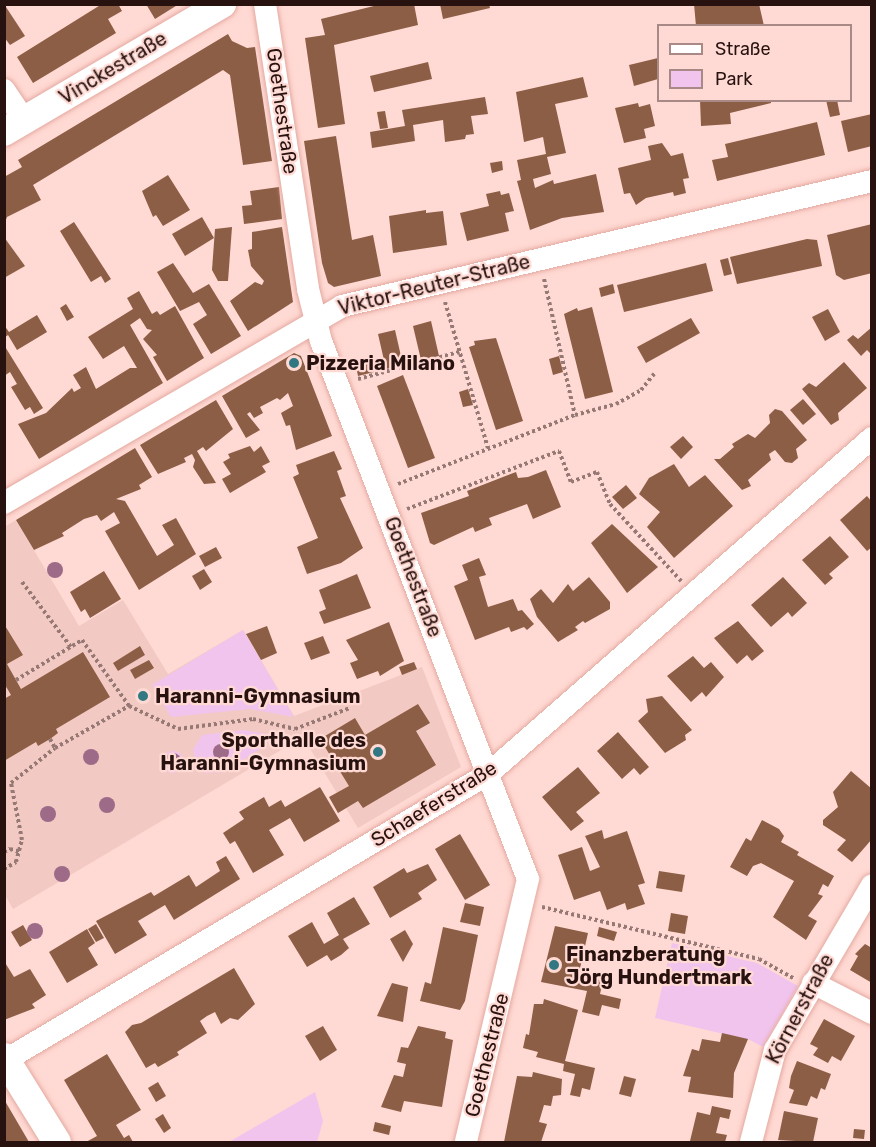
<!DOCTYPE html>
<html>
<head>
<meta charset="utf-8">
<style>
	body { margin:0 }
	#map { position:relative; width:876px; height:1147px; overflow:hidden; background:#ffd9d3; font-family:Rubik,sans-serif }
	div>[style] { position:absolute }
	.built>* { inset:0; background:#f3c9c3 }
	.green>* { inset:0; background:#f1c4ee }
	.round { border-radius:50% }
	.building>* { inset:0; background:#8d5e46 }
	.path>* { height:4px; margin-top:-2px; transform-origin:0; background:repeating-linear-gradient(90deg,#967874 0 3px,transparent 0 6px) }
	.roads { filter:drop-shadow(0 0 2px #e4a9a0) drop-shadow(0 0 2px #e4a9a0) }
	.minor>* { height:22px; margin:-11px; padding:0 11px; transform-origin:11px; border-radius:11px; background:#fff }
	.tertiary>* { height:28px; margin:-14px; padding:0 14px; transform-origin:14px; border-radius:14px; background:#fff }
	.trees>* { width:16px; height:16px; margin:-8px; border-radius:50%; background:#9d6a88 }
	.dots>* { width:16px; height:16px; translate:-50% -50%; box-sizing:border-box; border:3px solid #ffd9d3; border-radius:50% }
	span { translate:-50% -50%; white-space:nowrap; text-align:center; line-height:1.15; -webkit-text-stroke:4.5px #ffd9d3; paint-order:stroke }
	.street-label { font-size:20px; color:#27120f }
	.poi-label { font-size:20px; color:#27120f; font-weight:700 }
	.left { translate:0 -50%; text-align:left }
	.right { translate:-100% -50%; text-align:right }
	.frame { position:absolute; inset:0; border:6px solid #27120f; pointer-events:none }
	.legend { position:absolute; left:657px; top:24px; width:195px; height:78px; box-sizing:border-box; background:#ffd9d3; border:2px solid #a98985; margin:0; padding:8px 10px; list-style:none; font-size:18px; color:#27120f }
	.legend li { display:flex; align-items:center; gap:12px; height:30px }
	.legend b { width:30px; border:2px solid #a98985 }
</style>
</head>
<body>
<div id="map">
	<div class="built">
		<i style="clip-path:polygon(16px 520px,79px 626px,123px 600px,168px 674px,243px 630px,294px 716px,422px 667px,461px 767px,358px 828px,303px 737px,13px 909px,5px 895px,4px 527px)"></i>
	</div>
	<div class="green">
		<i style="clip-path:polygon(243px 630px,294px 717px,250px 709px,171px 717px,152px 685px)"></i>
		<i style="clip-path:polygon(243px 730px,273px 735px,265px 746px,224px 772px,204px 773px,197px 768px,193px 750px,202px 735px)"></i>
		<i class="round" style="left:162px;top:751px;width:22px;height:22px"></i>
		<i style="clip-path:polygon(672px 943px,757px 963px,798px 986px,763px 1047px,750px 1040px,655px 1018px)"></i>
		<i style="clip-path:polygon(315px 1092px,323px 1121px,317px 1142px,229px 1142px)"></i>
	</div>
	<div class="building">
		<i style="clip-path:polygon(4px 4px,25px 36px,10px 45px,4px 37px)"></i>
		<i style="clip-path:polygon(118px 4px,122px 11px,108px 19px,116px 33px,33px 83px,17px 57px,102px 4px)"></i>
		<i style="clip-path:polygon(146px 4px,179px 4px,155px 19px)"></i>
		<i style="clip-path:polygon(382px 4px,414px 4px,418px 25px,334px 45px,345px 124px,318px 128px,305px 38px,325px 35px,321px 19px)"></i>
		<i style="clip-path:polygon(440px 4px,489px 4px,490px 8px,443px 19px)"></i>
		<i style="clip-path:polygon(694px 4px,759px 4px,764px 26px,696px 26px)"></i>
		<i style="clip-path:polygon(228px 34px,232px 41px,247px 48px,255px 47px,272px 161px,243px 165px,230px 75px,223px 70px,33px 185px,41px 200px,7px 217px,4px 225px,4px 177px,22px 167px,18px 160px)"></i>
		<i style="clip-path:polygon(658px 58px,658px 79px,634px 86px,629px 65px)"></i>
		<i style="clip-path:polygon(428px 62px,432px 79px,374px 92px,370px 76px)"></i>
		<i style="clip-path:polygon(583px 77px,588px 97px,555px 104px,566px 153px,547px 157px,551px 174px,533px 179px,535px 188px,553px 180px,554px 184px,596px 174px,604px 212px,562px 218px,530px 230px,517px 181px,521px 180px,517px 160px,546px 154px,543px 137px,524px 142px,516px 92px)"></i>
		<i style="clip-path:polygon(485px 97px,488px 114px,471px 116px,474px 134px,466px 135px,465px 139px,445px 142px,443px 120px,413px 125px,415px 141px,372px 148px,370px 132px,405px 126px,402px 110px)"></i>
		<i style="clip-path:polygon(700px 100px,771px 100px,771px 103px,730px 113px,731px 124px,701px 126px)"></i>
		<i style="clip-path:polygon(826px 100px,837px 100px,840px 115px,830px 117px)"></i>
		<i style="clip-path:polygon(638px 103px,639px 107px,650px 104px,655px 126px,644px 129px,646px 138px,624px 143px,615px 108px)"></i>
		<i style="clip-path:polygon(385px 111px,388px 128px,380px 129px,377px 112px)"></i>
		<i style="clip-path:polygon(872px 114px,872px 146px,848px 152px,841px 121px)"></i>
		<i style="clip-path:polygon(817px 122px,825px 155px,717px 181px,712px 160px,728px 157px,725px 144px)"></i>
		<i style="clip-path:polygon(336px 136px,352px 240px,373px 235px,381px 276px,334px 287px,328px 283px,322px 263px,304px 141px)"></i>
		<i style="clip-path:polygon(662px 143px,671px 156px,683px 153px,689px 178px,683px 179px,686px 193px,674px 196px,673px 192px,646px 198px,636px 205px,630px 193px,624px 194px,618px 168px,651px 160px,648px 146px)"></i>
		<i style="clip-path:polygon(502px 161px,503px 170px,492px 173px,490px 163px)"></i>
		<i style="clip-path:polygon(168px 175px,190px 210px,163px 226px,156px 215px,153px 217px,142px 191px)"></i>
		<i style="clip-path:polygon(279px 187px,282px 219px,244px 224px,242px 206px,252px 205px,250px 191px)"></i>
		<i style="clip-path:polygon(500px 191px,501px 195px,509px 193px,514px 211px,505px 213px,509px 231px,467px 241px,460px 213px,489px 206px,486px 194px)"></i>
		<i style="clip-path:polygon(426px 210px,426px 213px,443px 211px,447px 245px,393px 253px,389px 216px)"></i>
		<i style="clip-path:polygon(202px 217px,214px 238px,185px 256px,172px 234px)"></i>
		<i style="clip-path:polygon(74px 222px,111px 279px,105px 283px,101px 276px,91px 282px,60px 231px)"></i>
		<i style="clip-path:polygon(872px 224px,872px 273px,844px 280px,836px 275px,827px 235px)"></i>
		<i style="clip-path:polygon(232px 227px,228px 281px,218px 281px,212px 270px,215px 229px)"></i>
		<i style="clip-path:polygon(282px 227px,293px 302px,248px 331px,230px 301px,255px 282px,262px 285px,264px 281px,251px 266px,248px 250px,252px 249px,252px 232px)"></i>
		<i style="clip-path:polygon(4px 237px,25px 266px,4px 278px)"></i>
		<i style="clip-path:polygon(807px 239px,817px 240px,822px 266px,737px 284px,730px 257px)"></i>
		<i style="clip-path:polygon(728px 258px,732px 274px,724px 276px,720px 260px)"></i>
		<i style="clip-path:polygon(173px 263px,193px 293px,209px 284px,241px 336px,211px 354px,193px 324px,207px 315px,199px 302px,180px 311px,157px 272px)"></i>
		<i style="clip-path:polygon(706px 263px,713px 291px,624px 312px,617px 285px)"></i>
		<i style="clip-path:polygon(613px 284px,615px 293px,601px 297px,599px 288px)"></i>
		<i style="clip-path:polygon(139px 291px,152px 314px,157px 311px,160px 315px,175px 306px,204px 358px,167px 381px,153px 357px,157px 355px,143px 339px,152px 330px,147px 329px,140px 318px,130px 325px,163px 383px,39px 459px,18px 424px,46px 413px,72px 388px,74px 392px,81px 388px,73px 375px,86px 367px,96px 389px,130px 368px,137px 368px,124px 346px,103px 359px,88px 337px,133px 309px,127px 298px)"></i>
		<i style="clip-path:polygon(66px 304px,74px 317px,67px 321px,60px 308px)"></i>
		<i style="clip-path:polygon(592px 307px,613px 392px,585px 399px,564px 314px,577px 308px,578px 311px)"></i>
		<i style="clip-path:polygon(828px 309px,840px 332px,825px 341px,812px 317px)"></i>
		<i style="clip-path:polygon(37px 315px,47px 332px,17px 350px,8px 335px,4px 338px,4px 325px,9px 332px)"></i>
		<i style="clip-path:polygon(691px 318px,700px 333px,646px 363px,637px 347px)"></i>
		<i style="clip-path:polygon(431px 321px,439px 356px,421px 360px,413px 326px)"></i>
		<i style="clip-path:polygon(872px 327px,872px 355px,867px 350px,861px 356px,847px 340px,853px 335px,858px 339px)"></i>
		<i style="clip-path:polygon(395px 330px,403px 365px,386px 369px,378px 334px)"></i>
		<i style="clip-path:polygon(496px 338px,523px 421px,496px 430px,469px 347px,475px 345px,474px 341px)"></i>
		<i style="clip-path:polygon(4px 345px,43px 408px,34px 414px,30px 407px,25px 410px,11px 387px,17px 384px,10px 372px,4px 376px)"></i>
		<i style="clip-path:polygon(294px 353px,301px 356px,332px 436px,296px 450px,290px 425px,286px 426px,281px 413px,293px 406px,288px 393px,280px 400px,277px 398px,260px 407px,263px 413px,254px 418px,250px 412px,247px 414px,260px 430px,246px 438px,222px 396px)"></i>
		<i style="clip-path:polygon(559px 356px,563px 372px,553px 375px,549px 359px)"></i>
		<i style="clip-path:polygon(844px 362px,867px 388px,838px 413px,839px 420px,831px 425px,802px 389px,809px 383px,816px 387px)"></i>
		<i style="clip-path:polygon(371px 363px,374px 372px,358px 376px,356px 366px)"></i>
		<i style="clip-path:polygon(403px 375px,435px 458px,408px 468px,377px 386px)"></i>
		<i style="clip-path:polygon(468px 389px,473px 405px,463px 407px,459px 392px)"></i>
		<i style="clip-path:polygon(803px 399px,816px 414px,803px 425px,790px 410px)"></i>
		<i style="clip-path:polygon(216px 400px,233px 429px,206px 451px,203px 447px,197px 451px,216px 483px,204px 484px,193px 467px,195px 460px,192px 454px,184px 458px,186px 462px,158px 474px,140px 445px)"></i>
		<i style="clip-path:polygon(775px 409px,782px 411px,807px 440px,796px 449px,798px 458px,792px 463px,785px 462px,775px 450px,769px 454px,771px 460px,748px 480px,751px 486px,742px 490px,714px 459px,720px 459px,734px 447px,732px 444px,748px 434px,755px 438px,770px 423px,769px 415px)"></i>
		<i style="clip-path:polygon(683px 436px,693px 447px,681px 459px,670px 447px)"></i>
		<i style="clip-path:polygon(250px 446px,254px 452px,261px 446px,270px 462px,262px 466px,266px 472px,230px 493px,222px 479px,231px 474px,223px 462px,230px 458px,228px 454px)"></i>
		<i style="clip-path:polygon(135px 448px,152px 477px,139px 485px,141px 489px,116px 499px,125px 501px,157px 556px,174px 545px,162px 525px,176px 518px,196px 554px,139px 590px,105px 531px,120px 523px,114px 512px,101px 521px,97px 515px,84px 519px,62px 533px,64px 536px,34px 550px,16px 520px)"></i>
		<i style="clip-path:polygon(334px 451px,342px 469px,337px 471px,346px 496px,340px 498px,363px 548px,341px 563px,307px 574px,297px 547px,318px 538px,293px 477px,299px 474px,296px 465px)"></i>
		<i style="clip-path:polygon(674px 464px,689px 487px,705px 475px,733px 506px,674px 558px,647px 527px,660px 512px,639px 494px,649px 478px)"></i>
		<i style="clip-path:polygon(546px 470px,561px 507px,533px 519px,527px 504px,489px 518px,492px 525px,475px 532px,473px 527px,434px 545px,430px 543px,421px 513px,469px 496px,467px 491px,516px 472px,518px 478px,528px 477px)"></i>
		<i style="clip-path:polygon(626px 485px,637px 498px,623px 509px,612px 497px)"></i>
		<i style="clip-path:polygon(867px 496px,872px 502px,872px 547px,867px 551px,840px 520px)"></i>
		<i style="clip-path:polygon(612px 524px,658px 567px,627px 593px,591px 543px)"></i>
		<i style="clip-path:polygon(830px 536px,849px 557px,829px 574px,833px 578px,825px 585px,802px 560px)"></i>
		<i style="clip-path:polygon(216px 547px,222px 558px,205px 567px,199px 556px)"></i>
		<i style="clip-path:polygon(479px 558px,486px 575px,479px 577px,488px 607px,513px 599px,518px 611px,522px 610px,534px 624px,527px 630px,524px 627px,511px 632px,509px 627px,475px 640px,454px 586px,468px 580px,462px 565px)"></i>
		<i style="clip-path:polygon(204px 569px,212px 582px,200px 590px,192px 576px)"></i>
		<i style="clip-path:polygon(104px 571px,121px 599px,90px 618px,85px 609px,81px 612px,70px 592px)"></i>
		<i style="clip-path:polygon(357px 574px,371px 608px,324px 624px,319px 612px,326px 609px,319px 590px)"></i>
		<i style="clip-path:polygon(589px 577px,610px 602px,610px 609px,585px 623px,583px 621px,575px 627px,578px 630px,558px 642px,537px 617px,530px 599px,541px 589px,553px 603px,568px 584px,573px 591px)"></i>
		<i style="clip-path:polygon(783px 577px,807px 603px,792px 617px,788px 612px,771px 627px,751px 605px)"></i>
		<i style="clip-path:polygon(738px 621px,764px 651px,752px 661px,747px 655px,737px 664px,714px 638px)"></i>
		<i style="clip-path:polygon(389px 622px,404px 661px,380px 676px,378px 671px,357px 679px,350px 663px,358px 660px,346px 640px)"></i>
		<i style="clip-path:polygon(4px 624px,23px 655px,7px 664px,21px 689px,83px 652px,110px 697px,56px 729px,58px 733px,50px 739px,38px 746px,36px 742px,4px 761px,4px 699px,11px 695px,4px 683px)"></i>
		<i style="clip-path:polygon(267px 626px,277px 653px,261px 660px,246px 634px)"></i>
		<i style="clip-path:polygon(323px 636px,330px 653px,311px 660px,304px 643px)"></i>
		<i style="clip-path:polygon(140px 646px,145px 655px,118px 671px,113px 663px)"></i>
		<i style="clip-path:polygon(693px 656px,704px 668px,711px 662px,724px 677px,706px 697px,702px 692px,691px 702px,667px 676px)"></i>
		<i style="clip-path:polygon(149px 660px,154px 668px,135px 679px,130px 670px)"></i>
		<i style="clip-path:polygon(414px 662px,417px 669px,402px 675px,399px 667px)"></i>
		<i style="clip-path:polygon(662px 696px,692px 730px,685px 735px,686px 740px,665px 753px,638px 721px,648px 712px,646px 699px)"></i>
		<i style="clip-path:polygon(418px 704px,430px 723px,416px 731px,436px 765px,363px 808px,358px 801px,338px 813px,329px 797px,349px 786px,320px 739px,355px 718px,365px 735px)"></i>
		<i style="clip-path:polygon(618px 732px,649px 767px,640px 775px,634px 768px,622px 779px,597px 751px)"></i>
		<i style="clip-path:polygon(578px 767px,600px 793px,576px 812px,584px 821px,571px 831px,542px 797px)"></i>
		<i style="clip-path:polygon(851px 771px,872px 789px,872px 839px,852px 862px,837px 850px,846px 840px,823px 825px,823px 820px,838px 807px,833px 792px)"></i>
		<i style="clip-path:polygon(320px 787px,340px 821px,304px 842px,290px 818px,269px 830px,284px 855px,253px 873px,235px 841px,230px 844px,223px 833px,244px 819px,239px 812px,264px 797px,269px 807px,281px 800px,285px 807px)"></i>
		<i style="clip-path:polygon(762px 820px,779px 829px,784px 836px,781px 842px,799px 852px,797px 855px,834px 876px,828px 887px,823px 884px,818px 894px,823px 896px,808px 916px,817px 921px,806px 940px,773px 917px,794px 881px,761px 863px,753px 866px,747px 876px,730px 867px,746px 838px,751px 841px)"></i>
		<i style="clip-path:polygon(602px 830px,604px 839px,627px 831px,645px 883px,638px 885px,645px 904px,627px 910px,625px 903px,607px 910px,600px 891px,574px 900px,558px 855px,582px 847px,590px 871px,600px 867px,585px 836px)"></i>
		<i style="clip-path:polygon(460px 834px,490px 885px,465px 900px,435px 849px)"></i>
		<i style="clip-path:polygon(226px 856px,240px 879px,174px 920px,165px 905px,138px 921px,147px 935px,115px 954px,96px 921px,151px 892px,154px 896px,189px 875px,196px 887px,220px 871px,216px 862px)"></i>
		<i style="clip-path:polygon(428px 864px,437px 880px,418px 893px,422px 899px,390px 918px,373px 887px,404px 868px,407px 873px)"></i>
		<i style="clip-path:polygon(659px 871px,685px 875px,682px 892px,656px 888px)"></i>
		<i style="clip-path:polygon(354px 897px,370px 924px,343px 939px,349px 948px,341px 955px,331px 961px,327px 955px,307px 967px,288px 936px,312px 922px,324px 944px,339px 935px,327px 913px)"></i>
		<i style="clip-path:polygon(465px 903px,484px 907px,480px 926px,460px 922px)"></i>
		<i style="clip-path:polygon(671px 913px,688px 916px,685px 934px,668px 931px)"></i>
		<i style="clip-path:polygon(96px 924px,104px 938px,96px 942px,88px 929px)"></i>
		<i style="clip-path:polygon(23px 925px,32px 940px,20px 947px,11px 932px)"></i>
		<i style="clip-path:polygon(555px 926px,588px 933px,579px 973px,603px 981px,600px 994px,621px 999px,619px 1009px,602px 1005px,599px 1016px,582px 1012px,587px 991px,541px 982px)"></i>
		<i style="clip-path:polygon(443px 927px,478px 935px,465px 1001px,460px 1010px,420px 1001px,425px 982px,431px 984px)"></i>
		<i style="clip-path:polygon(599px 927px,617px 932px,614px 941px,597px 936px)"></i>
		<i style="clip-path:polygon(87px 929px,95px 943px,88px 948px,98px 965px,67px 983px,49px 952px)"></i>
		<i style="clip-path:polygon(405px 930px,413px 944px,403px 962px,390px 939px)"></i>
		<i style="clip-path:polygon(865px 944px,872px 948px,872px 983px,850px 970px,858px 956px,855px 954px)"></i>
		<i style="clip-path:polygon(4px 961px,14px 977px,30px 969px,46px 995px,32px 1004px,35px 1008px,4px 1020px)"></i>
		<i style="clip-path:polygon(234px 968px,255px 1004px,238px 1020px,230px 1018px,221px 1024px,215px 1012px,207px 1016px,200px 1021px,207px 1033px,177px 1052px,179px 1055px,158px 1067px,155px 1063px,146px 1068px,125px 1032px,132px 1025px,141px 1023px)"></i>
		<i style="clip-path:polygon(392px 983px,408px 987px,403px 1022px,377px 1016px)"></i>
		<i style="clip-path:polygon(544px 999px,578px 1010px,565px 1061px,595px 1068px,590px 1090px,582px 1088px,580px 1097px,570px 1095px,575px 1074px,563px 1071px,564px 1064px,536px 1057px,538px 1052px,523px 1048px,526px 1034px,529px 1035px,534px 1004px,543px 1004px)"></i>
		<i style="clip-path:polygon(824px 1019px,855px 1036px,841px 1061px,832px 1056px,828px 1063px,813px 1055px,818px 1048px,810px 1044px)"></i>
		<i style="clip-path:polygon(323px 1026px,337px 1050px,320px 1061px,305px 1036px)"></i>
		<i style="clip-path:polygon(418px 1026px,446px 1032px,445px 1038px,453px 1040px,442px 1107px,404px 1101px,401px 1112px,381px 1107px,394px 1075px,403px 1077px,406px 1064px,397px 1062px,401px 1047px,408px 1048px)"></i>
		<i style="clip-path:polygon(722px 1033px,748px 1039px,734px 1073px,733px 1098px,688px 1092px,691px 1077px,683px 1076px,692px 1049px,699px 1051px,702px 1039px,720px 1042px)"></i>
		<i style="clip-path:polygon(107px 1054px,141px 1110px,116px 1125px,124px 1138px,129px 1135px,133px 1142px,86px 1142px,97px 1136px,64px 1080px)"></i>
		<i style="clip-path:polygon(797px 1061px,831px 1074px,825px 1090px,821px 1088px,817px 1099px,811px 1096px,807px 1106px,789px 1103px,794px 1090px,789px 1088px,791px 1076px)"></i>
		<i style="clip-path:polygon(533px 1072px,562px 1079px,561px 1095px,553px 1096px,551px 1106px,544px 1105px,539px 1122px,547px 1124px,541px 1142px,504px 1142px,517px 1076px,532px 1077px)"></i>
		<i style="clip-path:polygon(624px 1076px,636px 1079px,631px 1097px,619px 1094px)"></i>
		<i style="clip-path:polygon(158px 1082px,166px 1096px,156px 1102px,148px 1088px)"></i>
		<i style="clip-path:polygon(5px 1101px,29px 1142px,5px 1142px)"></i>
		<i style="clip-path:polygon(712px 1106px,731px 1110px,729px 1119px,720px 1117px,716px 1133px,727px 1135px,725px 1142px,690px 1141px,697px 1112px,710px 1115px)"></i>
		<i style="clip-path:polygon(784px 1111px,818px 1118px,813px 1142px,778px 1140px)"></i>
		<i style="clip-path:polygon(163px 1114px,171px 1128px,164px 1133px,155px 1119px)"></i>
		<i style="clip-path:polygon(375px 1122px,391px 1126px,389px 1135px,373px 1131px)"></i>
		<i style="clip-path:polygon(854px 1129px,865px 1130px,864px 1139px,853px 1138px)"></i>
	</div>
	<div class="path">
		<i style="left:544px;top:279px;width:139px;rotate:77.2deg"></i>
		<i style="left:445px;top:302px;width:152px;rotate:73.6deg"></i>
		<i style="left:358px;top:379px;width:105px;rotate:-15deg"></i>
		<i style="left:398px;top:484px;width:190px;rotate:-21.3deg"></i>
		<i style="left:575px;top:415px;width:42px;rotate:-15deg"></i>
		<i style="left:616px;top:404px;width:29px;rotate:-29deg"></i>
		<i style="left:641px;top:390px;width:22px;rotate:-51deg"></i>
		<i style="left:407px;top:509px;width:163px;rotate:-20.9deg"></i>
		<i style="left:559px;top:451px;width:33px;rotate:69deg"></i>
		<i style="left:571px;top:482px;width:28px;rotate:-21deg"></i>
		<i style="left:597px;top:472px;width:35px;rotate:68deg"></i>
		<i style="left:610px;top:504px;width:105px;rotate:47.3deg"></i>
		<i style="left:22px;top:582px;width:81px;rotate:53deg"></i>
		<i style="left:16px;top:680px;width:77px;rotate:-31.2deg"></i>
		<i style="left:82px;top:640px;width:81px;rotate:54.5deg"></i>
		<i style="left:4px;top:687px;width:2px;rotate:-27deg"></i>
		<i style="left:50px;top:739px;width:10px;rotate:61deg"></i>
		<i style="left:4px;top:852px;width:7px;rotate:-27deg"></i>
		<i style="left:10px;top:849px;width:10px;rotate:17deg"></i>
		<i style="left:4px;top:869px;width:14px;rotate:-30deg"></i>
		<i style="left:16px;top:862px;width:23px;rotate:-75deg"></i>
		<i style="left:22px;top:840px;width:58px;rotate:-100.9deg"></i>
		<i style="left:11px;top:783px;width:56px;rotate:-38.5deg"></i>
		<i style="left:55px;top:748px;width:85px;rotate:-29.6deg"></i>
		<i style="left:129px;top:706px;width:54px;rotate:25.1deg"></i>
		<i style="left:178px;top:729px;width:76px;rotate:-7.6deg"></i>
		<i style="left:253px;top:719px;width:43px;rotate:13.4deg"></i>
		<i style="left:295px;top:729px;width:59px;rotate:-20.9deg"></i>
		<i style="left:542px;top:907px;width:223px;rotate:13.5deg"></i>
		<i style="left:759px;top:959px;width:39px;rotate:29deg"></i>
	</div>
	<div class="roads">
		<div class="minor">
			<i style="left:265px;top:4px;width:288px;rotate:81.4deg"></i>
			<i style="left:308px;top:289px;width:54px;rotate:76deg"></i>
			<i style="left:321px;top:341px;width:576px;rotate:68.96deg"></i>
			<i style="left:528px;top:879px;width:270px;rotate:103.3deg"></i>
			<i style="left:4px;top:90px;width:36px;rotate:56deg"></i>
			<i style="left:4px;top:503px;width:391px;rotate:-30.2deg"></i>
			<i style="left:342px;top:306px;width:545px;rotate:-13.27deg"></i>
			<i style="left:813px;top:983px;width:66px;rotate:27deg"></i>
			<i style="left:4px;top:1061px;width:563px;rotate:-30.67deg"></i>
			<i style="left:488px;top:774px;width:510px;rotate:-41.19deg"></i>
			<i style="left:751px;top:1142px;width:95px;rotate:-75.4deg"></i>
			<i style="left:775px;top:1050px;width:191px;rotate:-59.5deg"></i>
		</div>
		<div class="tertiary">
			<i style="left:4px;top:132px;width:253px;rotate:-30.4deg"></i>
			<i style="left:4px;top:1057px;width:100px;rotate:58.1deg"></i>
		</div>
	</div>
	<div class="trees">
		<i style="left:55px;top:570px"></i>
		<i style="left:221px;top:752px"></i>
		<i style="left:91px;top:757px"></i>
		<i style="left:173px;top:761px"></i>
		<i style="left:107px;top:805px"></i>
		<i style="left:48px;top:814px"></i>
		<i style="left:62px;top:874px"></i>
		<i style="left:35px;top:931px"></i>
	</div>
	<div class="dots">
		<i style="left:294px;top:363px;background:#317883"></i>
		<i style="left:143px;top:696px;background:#317883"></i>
		<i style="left:378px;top:752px;background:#317883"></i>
		<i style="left:554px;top:965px;background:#317883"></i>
	</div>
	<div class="street-label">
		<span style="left:113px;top:68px;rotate:-31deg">Vinckestraße</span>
		<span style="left:282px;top:111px;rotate:82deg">Goethestraße</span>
		<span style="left:434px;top:285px;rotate:-14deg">Viktor-Reuter-Straße</span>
		<span style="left:413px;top:577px;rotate:69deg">Goethestraße</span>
		<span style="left:434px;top:804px;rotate:-32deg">Schaeferstraße</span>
		<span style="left:800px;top:1009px;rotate:-62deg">Körnerstraße</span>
		<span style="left:487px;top:1055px;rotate:-76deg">Goethestraße</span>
	</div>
	<div class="poi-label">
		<span class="left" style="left:306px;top:363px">Pizzeria Milano</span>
		<span class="left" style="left:155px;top:696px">Haranni-Gymnasium</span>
		<span class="right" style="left:366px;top:752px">Sporthalle des<br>Haranni-Gymnasium</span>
		<span class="left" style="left:566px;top:966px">Finanzberatung<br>Jörg Hundertmark</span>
	</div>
	<div class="frame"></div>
	<ul class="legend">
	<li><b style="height:8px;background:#fff"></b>Straße</li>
	<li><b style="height:16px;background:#f1c4ee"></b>Park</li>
	</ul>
</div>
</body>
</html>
